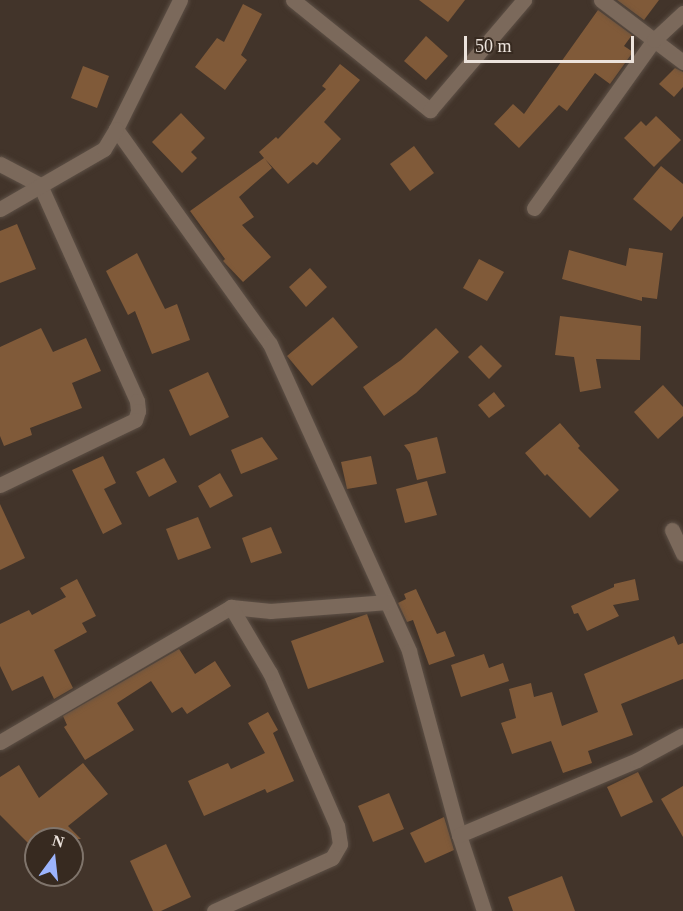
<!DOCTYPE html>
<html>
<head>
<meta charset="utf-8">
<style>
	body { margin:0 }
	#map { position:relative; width:683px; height:911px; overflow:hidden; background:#42342a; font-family:Georgia,serif }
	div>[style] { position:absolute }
	.building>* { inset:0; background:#805a39 }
	.roads { filter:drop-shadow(0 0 2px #5d5046) drop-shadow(0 0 2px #5d5046) }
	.minor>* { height:15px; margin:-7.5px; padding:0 7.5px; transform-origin:7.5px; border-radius:7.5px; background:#7b695b }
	span { translate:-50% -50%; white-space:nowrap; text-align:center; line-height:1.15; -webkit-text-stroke:5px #372a20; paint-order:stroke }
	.north { position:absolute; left:24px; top:827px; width:60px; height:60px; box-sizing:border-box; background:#372a20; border:2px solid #7f746b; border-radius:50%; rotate:15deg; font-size:16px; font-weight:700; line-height:24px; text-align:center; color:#ece3dc }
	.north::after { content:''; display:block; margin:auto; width:21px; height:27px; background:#9cb4fd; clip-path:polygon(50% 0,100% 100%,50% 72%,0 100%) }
	.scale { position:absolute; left:464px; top:36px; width:170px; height:27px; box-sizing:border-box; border:3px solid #ece3dc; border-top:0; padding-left:8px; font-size:18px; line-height:21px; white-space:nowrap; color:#ece3dc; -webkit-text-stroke:4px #372a20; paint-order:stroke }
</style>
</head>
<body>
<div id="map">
	<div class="building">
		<i style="clip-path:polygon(419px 0,465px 0,448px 22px)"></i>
		<i style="clip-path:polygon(617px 0,659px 0,644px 20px)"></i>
		<i style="clip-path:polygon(243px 4px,262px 14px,241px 55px,247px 60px,225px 90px,195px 67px,217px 38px,224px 42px)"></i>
		<i style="clip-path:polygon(598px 10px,632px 35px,624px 46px,633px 52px,610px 84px,595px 73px,567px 111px,559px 105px,519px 148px,494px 124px,513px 104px,524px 114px)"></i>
		<i style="clip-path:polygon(426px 36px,448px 56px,426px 80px,404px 61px)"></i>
		<i style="clip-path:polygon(340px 64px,360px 80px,324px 122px,341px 139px,317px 165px,313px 162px,288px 184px,265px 159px,272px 168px,239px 197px,254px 217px,242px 225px,271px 257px,243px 282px,223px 261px,225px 259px,190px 211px,264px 158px,259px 152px,276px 137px,278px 139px,326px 89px,322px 86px)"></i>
		<i style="clip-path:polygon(83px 66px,109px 76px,97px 108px,71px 98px)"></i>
		<i style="clip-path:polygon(675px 68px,683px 72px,683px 87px,674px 97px,659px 84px)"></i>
		<i style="clip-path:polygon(181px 113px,205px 138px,191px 152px,197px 158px,182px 173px,152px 142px)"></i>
		<i style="clip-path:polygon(656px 116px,681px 140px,654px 167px,624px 138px,641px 121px,646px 126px)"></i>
		<i style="clip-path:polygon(414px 146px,434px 173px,410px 191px,390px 164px)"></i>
		<i style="clip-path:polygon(661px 166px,683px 184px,683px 216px,671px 231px,633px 199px)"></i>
		<i style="clip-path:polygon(17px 224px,36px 269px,0 283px,0 231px)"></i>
		<i style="clip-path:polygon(629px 248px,663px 253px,657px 299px,642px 297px,642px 301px,562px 279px,569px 250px,626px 266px)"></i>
		<i style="clip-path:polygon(137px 253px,165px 309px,177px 304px,190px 340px,152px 354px,135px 311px,128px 315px,106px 271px)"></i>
		<i style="clip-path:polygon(479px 259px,504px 272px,487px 301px,463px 288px)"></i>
		<i style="clip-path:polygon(310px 268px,327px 287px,306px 307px,289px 287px)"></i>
		<i style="clip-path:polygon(560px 316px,641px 326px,640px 360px,596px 359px,601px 388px,580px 392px,574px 357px,555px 355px)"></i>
		<i style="clip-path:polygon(333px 317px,358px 347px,312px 386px,287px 356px)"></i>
		<i style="clip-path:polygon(41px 328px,53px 352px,86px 338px,101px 371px,72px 383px,82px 408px,30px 428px,32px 435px,4px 446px,0 436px,0 347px)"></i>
		<i style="clip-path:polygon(436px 328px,459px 352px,416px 393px,384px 416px,363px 387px,401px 360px)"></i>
		<i style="clip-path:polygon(481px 345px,502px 366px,489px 379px,468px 357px)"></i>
		<i style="clip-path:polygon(208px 372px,229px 417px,190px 436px,169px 390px)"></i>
		<i style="clip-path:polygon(663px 385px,683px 407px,683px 416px,658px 439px,634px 412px)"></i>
		<i style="clip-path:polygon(494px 392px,505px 406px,489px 418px,478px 405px)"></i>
		<i style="clip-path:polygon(560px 423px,580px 446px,578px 448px,619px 490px,590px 518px,547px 474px,545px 476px,525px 453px)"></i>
		<i style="clip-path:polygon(262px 437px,278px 459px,241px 474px,231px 450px)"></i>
		<i style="clip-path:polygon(437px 437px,446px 473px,417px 480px,410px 453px,404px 445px)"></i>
		<i style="clip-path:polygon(103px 456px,116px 483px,104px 489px,122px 524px,103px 534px,72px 470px)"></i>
		<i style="clip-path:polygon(371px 456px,377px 484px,347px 489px,341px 462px)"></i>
		<i style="clip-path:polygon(164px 458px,177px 482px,149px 497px,136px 472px)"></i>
		<i style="clip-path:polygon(220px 473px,233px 496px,210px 508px,198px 486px)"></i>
		<i style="clip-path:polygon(427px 481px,437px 515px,405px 523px,396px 489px)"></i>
		<i style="clip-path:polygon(0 504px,25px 558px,0 570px)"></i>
		<i style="clip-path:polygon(198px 517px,211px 548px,178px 560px,166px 529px)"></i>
		<i style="clip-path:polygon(271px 527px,282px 553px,251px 563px,242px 538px)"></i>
		<i style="clip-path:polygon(77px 579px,96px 616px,82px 623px,87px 632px,54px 650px,73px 688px,54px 699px,43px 676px,12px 691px,0 666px,0 624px,29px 610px,32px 615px,66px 597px,60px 588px)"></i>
		<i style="clip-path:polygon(635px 579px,639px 600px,613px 605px,619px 616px,587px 631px,578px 613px,574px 614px,571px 606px,614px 587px,614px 584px)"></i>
		<i style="clip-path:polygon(416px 589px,437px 634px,445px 631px,455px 656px,429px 665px,413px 620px,407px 622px,398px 603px,406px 599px,404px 594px)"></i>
		<i style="clip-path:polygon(367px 614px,384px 662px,308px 689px,291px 641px)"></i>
		<i style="clip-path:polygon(674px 636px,678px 645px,683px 643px,683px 679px,621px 704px,633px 735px,588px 751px,592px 763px,563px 773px,551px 741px,512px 754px,501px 723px,516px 718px,509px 689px,531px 683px,534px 697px,552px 692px,562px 726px,598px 712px,584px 674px)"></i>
		<i style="clip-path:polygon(179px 649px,195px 674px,215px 661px,231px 686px,187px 714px,182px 707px,172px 713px,151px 681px,117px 703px,134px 730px,85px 760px,64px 727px,67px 725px,63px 716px)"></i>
		<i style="clip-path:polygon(484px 654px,489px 668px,503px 663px,509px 681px,461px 697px,451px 665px)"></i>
		<i style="clip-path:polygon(268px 712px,278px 730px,273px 733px,294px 781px,267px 793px,265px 789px,204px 816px,188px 781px,228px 763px,231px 769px,265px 753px,248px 723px)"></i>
		<i style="clip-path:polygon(83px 763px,108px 794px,68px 826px,81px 839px,36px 839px,36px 851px,0 815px,0 777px,19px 765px,39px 798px)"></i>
		<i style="clip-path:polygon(638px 772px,653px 802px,621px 817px,607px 787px)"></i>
		<i style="clip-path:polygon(683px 786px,683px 837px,661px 799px)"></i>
		<i style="clip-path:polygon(389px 793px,404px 829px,373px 842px,358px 806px)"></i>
		<i style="clip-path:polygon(444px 817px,454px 850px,425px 863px,410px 833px)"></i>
		<i style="clip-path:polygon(166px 844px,191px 897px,161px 911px,153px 911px,130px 861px)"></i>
		<i style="clip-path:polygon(562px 876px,575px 911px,513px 911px,508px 897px)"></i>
	</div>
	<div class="roads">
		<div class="minor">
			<i style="left:180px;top:0;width:144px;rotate:116.4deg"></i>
			<i style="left:116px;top:129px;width:264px;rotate:54.4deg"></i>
			<i style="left:270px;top:344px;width:337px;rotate:65.6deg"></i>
			<i style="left:409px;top:651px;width:191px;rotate:74.8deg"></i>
			<i style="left:459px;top:835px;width:80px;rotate:71.8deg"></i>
			<i style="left:293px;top:0;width:176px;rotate:38.8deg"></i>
			<i style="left:430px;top:110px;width:145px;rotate:-49.5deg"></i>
			<i style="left:601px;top:0;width:103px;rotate:37.1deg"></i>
			<i style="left:0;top:164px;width:45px;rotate:27.7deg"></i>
			<i style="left:40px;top:185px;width:237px;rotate:65.8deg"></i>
			<i style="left:137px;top:401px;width:10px;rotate:84deg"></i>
			<i style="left:138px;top:411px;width:9px;rotate:108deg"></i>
			<i style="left:135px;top:420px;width:150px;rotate:154.3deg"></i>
			<i style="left:534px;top:208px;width:206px;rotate:-54.5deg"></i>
			<i style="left:654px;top:40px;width:40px;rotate:-43deg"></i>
			<i style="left:0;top:209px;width:120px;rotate:-30deg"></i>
			<i style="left:104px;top:149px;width:23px;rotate:-59deg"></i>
			<i style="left:672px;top:530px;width:26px;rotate:65deg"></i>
			<i style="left:0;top:742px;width:268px;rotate:-30.3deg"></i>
			<i style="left:231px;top:607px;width:40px;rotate:5.7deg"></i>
			<i style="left:271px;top:611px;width:116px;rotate:-4.4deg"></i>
			<i style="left:459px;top:835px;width:193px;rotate:-22.8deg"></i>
			<i style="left:637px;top:760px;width:52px;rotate:-28.5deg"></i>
			<i style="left:214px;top:911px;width:129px;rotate:-24.2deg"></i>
			<i style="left:332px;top:858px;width:16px;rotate:-60deg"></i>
			<i style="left:340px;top:844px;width:18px;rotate:-99deg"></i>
			<i style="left:337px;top:826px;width:167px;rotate:-113.6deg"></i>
			<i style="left:270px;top:673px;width:77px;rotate:-120.6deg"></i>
		</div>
	</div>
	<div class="north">N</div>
	<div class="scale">50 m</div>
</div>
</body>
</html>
